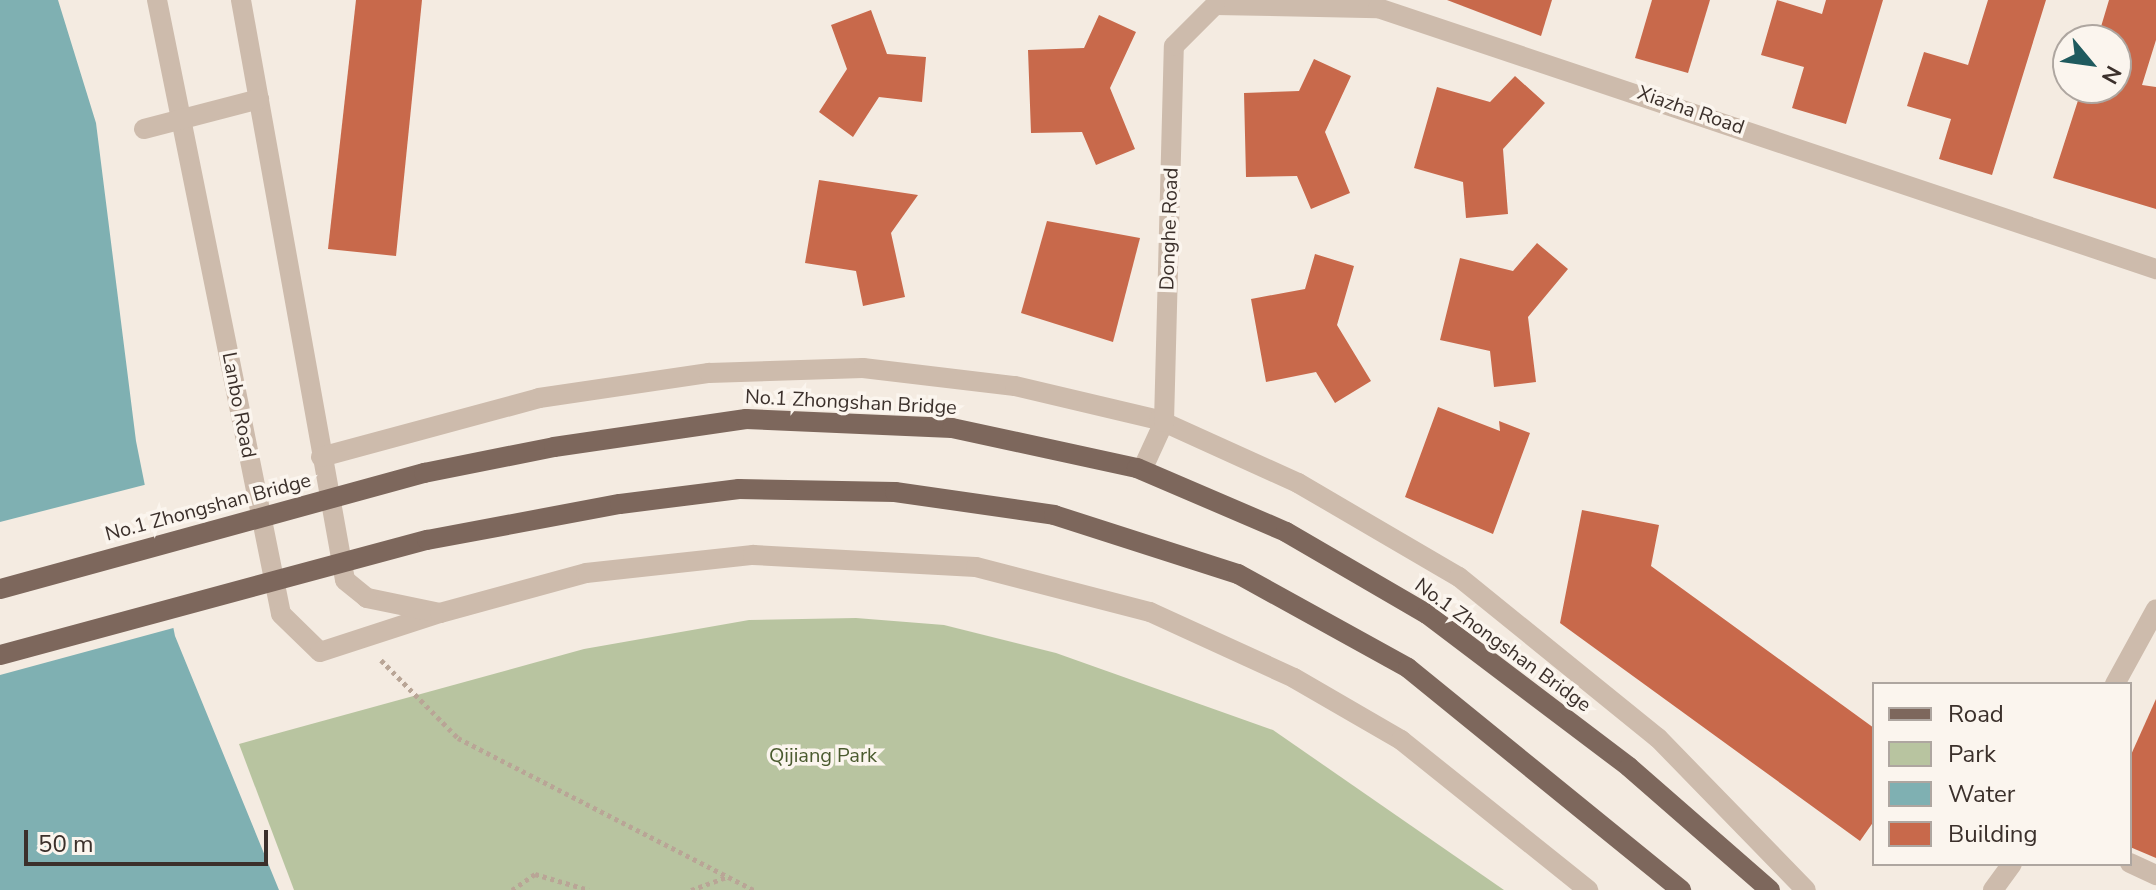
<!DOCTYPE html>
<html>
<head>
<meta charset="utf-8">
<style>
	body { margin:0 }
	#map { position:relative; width:2156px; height:890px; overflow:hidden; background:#f4ebe1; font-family:"Nunito Sans",sans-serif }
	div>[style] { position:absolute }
	.green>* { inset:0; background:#b8c4a0 }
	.water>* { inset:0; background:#7fb0b2 }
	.pier>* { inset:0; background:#f4ebe1 }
	.building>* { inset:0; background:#c8694b }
	.path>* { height:5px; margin-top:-2.5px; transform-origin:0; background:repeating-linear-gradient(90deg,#b9a596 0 4px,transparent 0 8px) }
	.minor>* { height:20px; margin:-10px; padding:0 10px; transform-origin:10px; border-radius:10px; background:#cdbbac }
	.major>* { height:20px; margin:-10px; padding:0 10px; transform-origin:10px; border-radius:10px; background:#7d675c }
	span { translate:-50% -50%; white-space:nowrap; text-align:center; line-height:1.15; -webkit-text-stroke:7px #fbf5ee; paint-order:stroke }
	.street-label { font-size:20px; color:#3b302b }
	.park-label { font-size:20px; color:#4a5a2e }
	.legend { position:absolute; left:1872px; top:682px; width:260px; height:184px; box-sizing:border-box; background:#fbf5ee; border:2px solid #aea6a0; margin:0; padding:10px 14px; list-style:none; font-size:24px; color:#3b302b }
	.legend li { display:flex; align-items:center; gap:16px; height:40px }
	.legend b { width:40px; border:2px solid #aea6a0 }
	.north { position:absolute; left:2052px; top:24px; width:80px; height:80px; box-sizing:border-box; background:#fbf5ee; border:2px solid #aea6a0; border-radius:50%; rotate:119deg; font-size:22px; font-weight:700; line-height:32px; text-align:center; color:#3b302b }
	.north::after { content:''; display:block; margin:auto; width:28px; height:36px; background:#1f5a5e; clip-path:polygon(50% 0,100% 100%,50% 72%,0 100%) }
	.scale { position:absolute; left:24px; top:830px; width:244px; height:36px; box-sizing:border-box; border:4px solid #3b302b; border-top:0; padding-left:10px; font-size:24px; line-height:28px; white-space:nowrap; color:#3b302b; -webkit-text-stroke:6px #fbf5ee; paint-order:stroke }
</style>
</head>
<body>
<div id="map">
	<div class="green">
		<i style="clip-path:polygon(856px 618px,944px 625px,1056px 653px,1273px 730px,1504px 890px,294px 890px,239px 744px,584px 649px,749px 620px)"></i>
	</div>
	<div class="water">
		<i style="clip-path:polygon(0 0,58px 0,96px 123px,136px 441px,175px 636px,279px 890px,0 890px)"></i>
	</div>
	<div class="pier">
		<i style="clip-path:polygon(148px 484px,177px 627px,0 675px,0 522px)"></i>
	</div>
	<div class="building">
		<i style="clip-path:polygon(356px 0,422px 0,396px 256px,328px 249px)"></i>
		<i style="clip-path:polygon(1447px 0,1552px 0,1541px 36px)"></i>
		<i style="clip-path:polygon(1652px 0,1710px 0,1688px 73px,1635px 58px)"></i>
		<i style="clip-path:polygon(1777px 0,1822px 14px,1826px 0,1883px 0,1846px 124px,1792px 108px,1804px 67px,1761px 55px)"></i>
		<i style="clip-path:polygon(1988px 0,2046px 0,1992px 175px,1939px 159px,1951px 119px,1907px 106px,1924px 52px,1968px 65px)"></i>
		<i style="clip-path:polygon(2109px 0,2156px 0,2156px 40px,2142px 85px,2156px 87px,2156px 209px,2053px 178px,2082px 88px,2116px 88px,2116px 40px,2097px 40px)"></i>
		<i style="clip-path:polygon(871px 10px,887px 54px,926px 57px,922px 102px,879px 97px,853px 137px,819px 112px,847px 69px,831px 25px)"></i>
		<i style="clip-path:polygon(1099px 15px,1136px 32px,1110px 88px,1135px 149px,1096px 165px,1082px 132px,1031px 133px,1028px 50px,1084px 48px)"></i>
		<i style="clip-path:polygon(1314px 59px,1351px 76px,1325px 132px,1350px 193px,1311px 209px,1297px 176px,1246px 177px,1244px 93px,1299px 91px)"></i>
		<i style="clip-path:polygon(1515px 76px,1545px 103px,1503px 149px,1508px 214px,1466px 218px,1463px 182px,1414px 168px,1437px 87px,1490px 102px)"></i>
		<i style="clip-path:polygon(819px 180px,918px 195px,891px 233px,905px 297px,863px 306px,856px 271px,805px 263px)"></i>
		<i style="clip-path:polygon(1047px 221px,1140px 238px,1113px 342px,1021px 313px)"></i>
		<i style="clip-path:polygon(1537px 243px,1568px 269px,1528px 317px,1536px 382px,1494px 387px,1490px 351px,1440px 340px,1460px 258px,1513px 271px)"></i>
		<i style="clip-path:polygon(1315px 254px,1354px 266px,1337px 325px,1371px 381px,1335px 403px,1316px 372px,1266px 382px,1251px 299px,1305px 289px)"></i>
		<i style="clip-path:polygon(1438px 407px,1500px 431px,1499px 421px,1530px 433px,1493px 534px,1405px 497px)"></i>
		<i style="clip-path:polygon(1582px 510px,1659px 525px,1651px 566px,1874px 728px,1874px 821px,1860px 841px,1560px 623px)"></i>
		<i style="clip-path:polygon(2156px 699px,2156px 858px,2130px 847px,2130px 757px)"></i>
	</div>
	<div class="path">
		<i style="left:381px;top:660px;width:110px;rotate:45.4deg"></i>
		<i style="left:458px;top:738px;width:333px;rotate:27.2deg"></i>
		<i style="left:512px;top:890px;width:28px;rotate:-35deg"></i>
		<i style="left:535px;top:874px;width:56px;rotate:16.5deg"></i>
		<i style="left:691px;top:890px;width:38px;rotate:-20deg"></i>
	</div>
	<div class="minor">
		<i style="left:157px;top:0;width:626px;rotate:78.58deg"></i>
		<i style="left:281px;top:614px;width:54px;rotate:44.3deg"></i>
		<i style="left:320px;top:652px;width:126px;rotate:-18deg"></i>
		<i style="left:440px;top:613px;width:75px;rotate:-168.4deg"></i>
		<i style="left:367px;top:598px;width:28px;rotate:-141deg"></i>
		<i style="left:345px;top:580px;width:589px;rotate:-100.17deg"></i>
		<i style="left:1215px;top:5px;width:163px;rotate:1.1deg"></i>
		<i style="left:1378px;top:8px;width:821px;rotate:18.55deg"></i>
		<i style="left:144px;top:129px;width:119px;rotate:-14.6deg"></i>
		<i style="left:321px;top:457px;width:226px;rotate:-15.1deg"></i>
		<i style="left:539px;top:398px;width:172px;rotate:-8.4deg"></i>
		<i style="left:709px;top:373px;width:154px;rotate:-1.9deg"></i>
		<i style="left:863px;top:368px;width:153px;rotate:6.8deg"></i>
		<i style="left:1015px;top:386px;width:148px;rotate:13.3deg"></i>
		<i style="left:1159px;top:420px;width:153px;rotate:24.4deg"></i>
		<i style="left:1298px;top:483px;width:186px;rotate:30.3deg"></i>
		<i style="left:1459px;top:577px;width:256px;rotate:39deg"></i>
		<i style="left:1658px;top:738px;width:212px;rotate:45.8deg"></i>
		<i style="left:1142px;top:470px;width:53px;rotate:-65.4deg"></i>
		<i style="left:1164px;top:422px;width:376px;rotate:-88.5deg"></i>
		<i style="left:1174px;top:46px;width:58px;rotate:-45deg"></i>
		<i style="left:440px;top:613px;width:151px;rotate:-15.3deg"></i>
		<i style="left:586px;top:573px;width:168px;rotate:-6.2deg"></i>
		<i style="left:753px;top:555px;width:223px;rotate:3.1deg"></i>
		<i style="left:976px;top:567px;width:180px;rotate:14.5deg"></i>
		<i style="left:1150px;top:612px;width:158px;rotate:24.6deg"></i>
		<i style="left:1294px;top:678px;width:124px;rotate:30.1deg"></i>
		<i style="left:1401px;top:740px;width:240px;rotate:38.7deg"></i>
		<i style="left:2115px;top:684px;width:85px;rotate:-61.3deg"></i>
		<i style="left:2130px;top:863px;width:29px;rotate:25deg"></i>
		<i style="left:1993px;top:890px;width:32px;rotate:-54deg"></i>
	</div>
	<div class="major">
		<i style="left:0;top:589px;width:440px;rotate:-15.3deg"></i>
		<i style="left:424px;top:473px;width:133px;rotate:-11.3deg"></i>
		<i style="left:554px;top:447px;width:194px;rotate:-8.3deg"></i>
		<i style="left:746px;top:419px;width:206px;rotate:2.5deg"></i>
		<i style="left:952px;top:428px;width:189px;rotate:12.2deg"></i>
		<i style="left:1137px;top:468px;width:162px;rotate:23.2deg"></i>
		<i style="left:1286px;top:532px;width:163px;rotate:30.2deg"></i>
		<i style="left:1427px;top:614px;width:253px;rotate:37.1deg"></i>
		<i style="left:1629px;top:767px;width:187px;rotate:41.1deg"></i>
		<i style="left:0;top:655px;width:442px;rotate:-15.1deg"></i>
		<i style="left:427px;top:540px;width:196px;rotate:-10.6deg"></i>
		<i style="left:620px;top:504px;width:120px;rotate:-7.2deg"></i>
		<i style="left:739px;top:489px;width:156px;rotate:1.1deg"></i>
		<i style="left:895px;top:492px;width:161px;rotate:8.2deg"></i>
		<i style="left:1054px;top:515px;width:193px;rotate:17.8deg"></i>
		<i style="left:1238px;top:574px;width:194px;rotate:28.9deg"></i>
		<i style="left:1408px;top:668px;width:352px;rotate:39.1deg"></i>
	</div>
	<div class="street-label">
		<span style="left:1691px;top:110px;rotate:19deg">Xiazha Road</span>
		<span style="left:1169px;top:229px;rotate:-88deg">Donghe Road</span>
		<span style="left:851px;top:402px;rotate:3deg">No.1 Zhongshan Bridge</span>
		<span style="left:239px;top:405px;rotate:79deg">Lanbo Road</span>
		<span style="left:208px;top:507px;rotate:-15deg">No.1 Zhongshan Bridge</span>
		<span style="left:1503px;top:645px;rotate:36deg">No.1 Zhongshan Bridge</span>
	</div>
	<div class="park-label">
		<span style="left:823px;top:755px">Qijiang Park</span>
	</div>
	<ul class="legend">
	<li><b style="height:10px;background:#7d675c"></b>Road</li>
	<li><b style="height:22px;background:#b8c4a0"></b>Park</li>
	<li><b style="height:22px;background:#7fb0b2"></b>Water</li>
	<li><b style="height:22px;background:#c8694b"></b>Building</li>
	</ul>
	<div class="north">N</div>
	<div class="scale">50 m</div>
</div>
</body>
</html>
